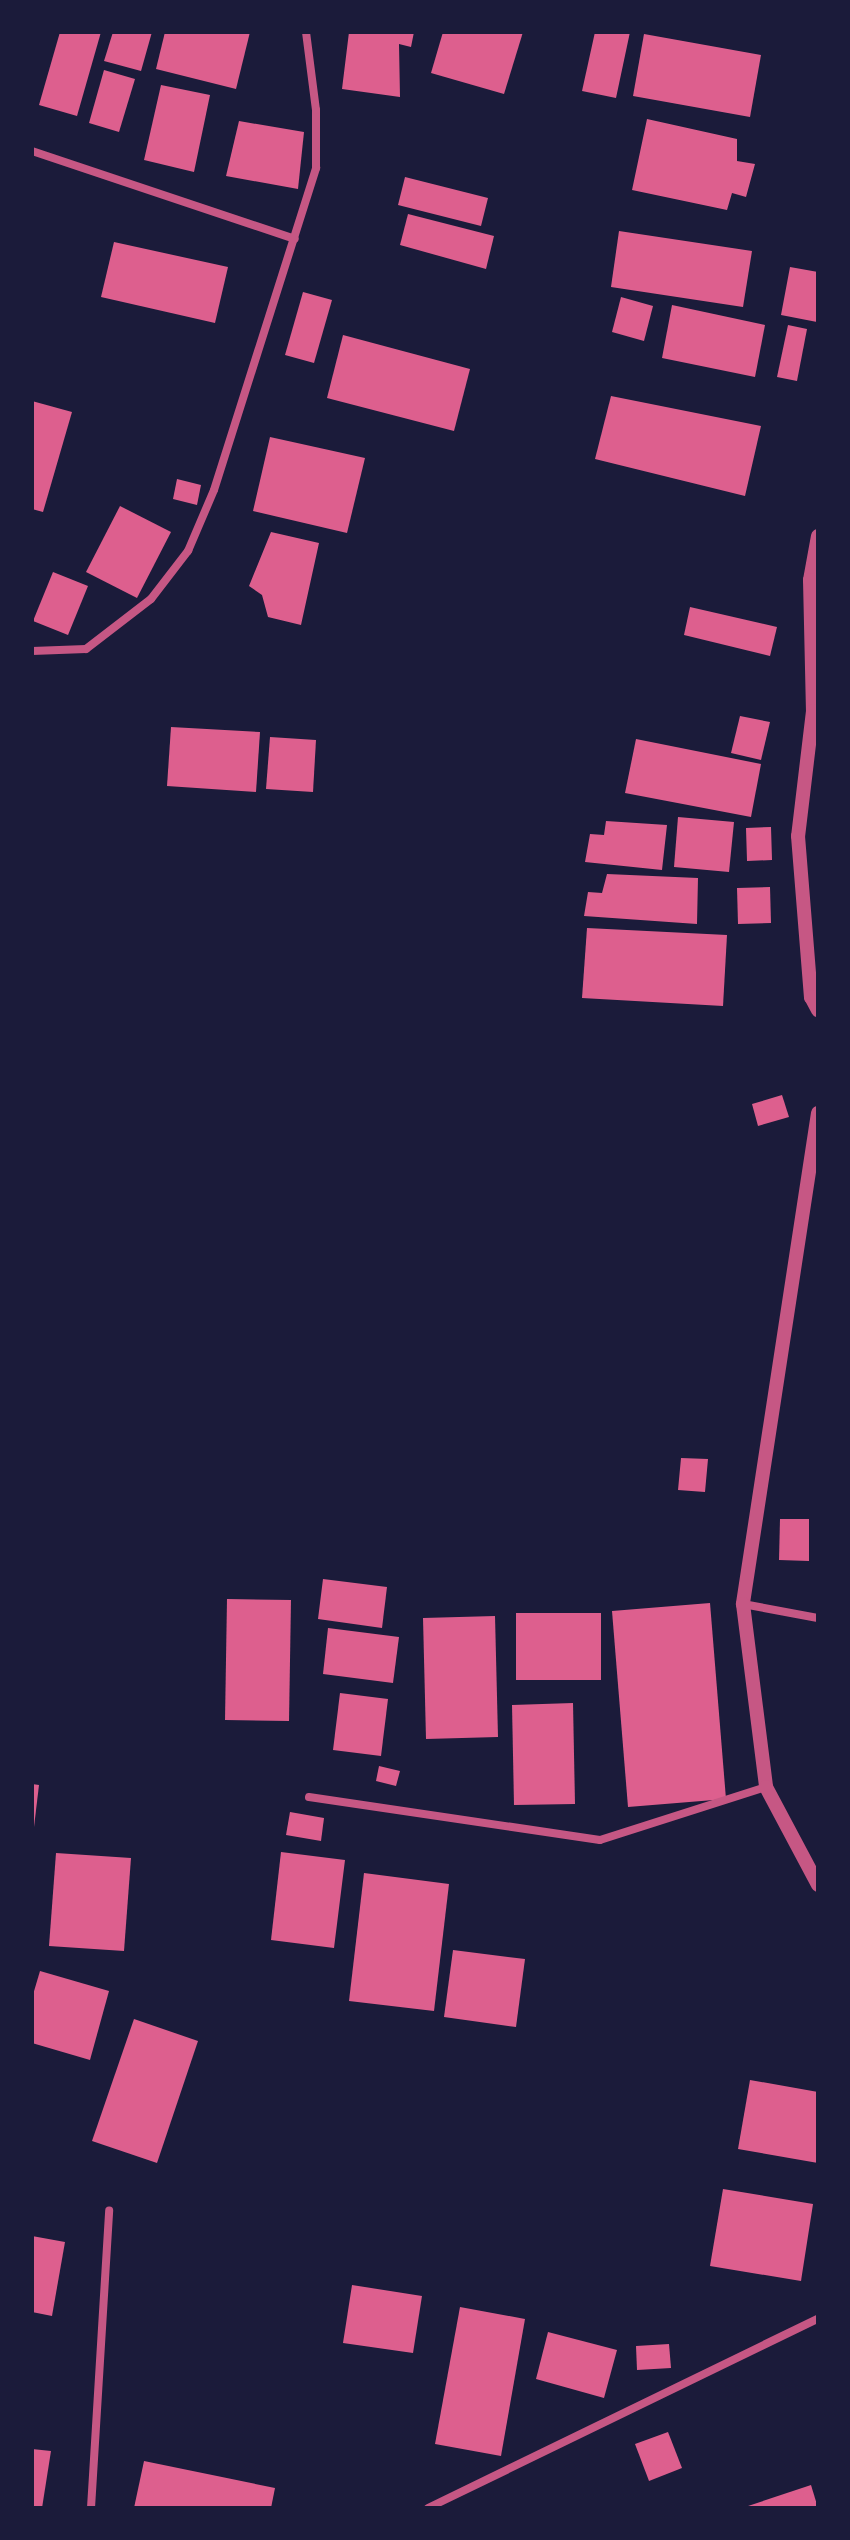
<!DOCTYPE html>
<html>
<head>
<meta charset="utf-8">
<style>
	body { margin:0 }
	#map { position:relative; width:850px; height:2540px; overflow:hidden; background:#1b1b3a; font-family:"Nunito Sans",sans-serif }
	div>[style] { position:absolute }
	.building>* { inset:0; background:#dd5f8e }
	.minor>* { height:8px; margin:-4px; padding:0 4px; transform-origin:4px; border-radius:4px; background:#c65784 }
	.tertiary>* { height:14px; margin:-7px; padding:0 7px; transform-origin:7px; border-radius:7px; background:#c65784 }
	span { translate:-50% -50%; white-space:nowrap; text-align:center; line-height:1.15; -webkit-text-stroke:6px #1b1b3a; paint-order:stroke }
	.frame { position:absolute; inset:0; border:34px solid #1b1b3a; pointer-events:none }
</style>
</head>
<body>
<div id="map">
	<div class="building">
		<i style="clip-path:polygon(60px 32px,101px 32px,77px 116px,39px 105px)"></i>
		<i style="clip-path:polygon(113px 32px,152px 32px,141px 71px,104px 61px)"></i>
		<i style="clip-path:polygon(165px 32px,250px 32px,236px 89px,156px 69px)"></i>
		<i style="clip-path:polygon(349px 32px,414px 32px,411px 47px,399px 44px,400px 97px,342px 89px)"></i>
		<i style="clip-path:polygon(443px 32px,523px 32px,504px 94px,431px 73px)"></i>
		<i style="clip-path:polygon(595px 32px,630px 32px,616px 98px,582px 91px)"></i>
		<i style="clip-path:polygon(644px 34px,761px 55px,750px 117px,633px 96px)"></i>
		<i style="clip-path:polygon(104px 70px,135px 79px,119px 132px,89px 123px)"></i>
		<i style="clip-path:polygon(161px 85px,210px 95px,194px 172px,144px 160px)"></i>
		<i style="clip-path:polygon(647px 119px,737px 139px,737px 161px,755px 164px,746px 197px,732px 193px,727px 210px,632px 190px)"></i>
		<i style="clip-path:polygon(239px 121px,304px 132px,298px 189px,226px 176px)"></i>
		<i style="clip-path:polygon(405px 177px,488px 198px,481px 226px,398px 205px)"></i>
		<i style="clip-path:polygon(408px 214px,494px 236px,486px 269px,400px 245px)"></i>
		<i style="clip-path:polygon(619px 231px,752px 251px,743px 307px,611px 287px)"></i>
		<i style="clip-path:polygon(114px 242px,228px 267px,215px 323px,101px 297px)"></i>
		<i style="clip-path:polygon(790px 267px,818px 272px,817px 322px,781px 315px)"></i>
		<i style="clip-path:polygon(303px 292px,332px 300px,314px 363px,285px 355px)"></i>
		<i style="clip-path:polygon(621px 297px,653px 306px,644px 341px,612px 332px)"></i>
		<i style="clip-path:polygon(672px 305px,765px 325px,755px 377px,662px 358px)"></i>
		<i style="clip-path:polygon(788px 325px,807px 329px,797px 381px,777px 377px)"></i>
		<i style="clip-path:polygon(343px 335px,470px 369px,454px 431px,327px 398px)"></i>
		<i style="clip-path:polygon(611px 396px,761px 426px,745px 496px,595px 459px)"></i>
		<i style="clip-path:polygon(32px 401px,72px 412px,43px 512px,32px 509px)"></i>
		<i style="clip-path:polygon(270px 437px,365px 458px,347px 533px,253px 511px)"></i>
		<i style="clip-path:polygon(177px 479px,201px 485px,197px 505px,173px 499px)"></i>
		<i style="clip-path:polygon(120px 506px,171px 532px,137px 598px,86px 572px)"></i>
		<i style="clip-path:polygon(271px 532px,319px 543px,301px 625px,268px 617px,262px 595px,249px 586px)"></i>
		<i style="clip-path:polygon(53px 572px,88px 586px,68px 635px,33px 621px)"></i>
		<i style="clip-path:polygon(690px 607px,777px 627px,770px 656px,684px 635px)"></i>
		<i style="clip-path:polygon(740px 716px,770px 722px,761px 760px,731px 753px)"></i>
		<i style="clip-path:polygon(171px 727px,260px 732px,256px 792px,167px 786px)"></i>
		<i style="clip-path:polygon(270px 737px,316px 740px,313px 792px,266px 789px)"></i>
		<i style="clip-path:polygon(636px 739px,761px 764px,751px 817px,625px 793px)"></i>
		<i style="clip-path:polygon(678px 817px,734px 822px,729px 872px,674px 867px)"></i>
		<i style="clip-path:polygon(606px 821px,667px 825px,662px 870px,585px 862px,590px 834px,604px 835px)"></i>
		<i style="clip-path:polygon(771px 827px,772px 860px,747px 861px,746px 828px)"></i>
		<i style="clip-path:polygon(607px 874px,698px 878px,697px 924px,584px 916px,588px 892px,602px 893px)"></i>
		<i style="clip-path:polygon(770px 887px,771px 923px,738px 924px,737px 888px)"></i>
		<i style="clip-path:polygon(587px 928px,727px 935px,723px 1006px,582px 998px)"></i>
		<i style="clip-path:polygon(782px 1095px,789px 1117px,758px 1126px,752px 1104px)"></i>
		<i style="clip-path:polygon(681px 1458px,708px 1459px,705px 1492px,678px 1490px)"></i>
		<i style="clip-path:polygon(780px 1519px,809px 1519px,809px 1561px,779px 1560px)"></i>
		<i style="clip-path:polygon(323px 1579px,387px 1587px,382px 1628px,318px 1619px)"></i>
		<i style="clip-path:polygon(227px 1599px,291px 1600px,289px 1721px,225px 1720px)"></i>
		<i style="clip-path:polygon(710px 1603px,726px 1799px,628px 1807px,612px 1611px)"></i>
		<i style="clip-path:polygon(516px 1613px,601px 1613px,601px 1680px,516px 1680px)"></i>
		<i style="clip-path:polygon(495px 1616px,498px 1737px,426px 1739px,423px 1618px)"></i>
		<i style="clip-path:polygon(328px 1628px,399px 1637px,393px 1683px,323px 1674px)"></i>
		<i style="clip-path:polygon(340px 1693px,388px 1699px,381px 1756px,333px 1750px)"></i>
		<i style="clip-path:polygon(573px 1703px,575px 1804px,514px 1805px,512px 1705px)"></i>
		<i style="clip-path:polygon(379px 1766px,400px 1771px,396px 1786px,376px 1781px)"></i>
		<i style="clip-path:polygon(32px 1784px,39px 1785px,34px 1827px,32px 1826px)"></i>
		<i style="clip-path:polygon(290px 1812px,324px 1818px,321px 1841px,286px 1835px)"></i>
		<i style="clip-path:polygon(281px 1852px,345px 1860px,334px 1948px,271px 1940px)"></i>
		<i style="clip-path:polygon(56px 1853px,131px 1858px,124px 1951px,49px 1946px)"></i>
		<i style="clip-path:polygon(364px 1873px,449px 1884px,434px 2011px,349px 2001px)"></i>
		<i style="clip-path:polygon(453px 1950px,525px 1959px,516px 2027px,444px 2017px)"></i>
		<i style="clip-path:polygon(40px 1971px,109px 1991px,90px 2060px,32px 2043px,32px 1998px)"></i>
		<i style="clip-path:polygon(134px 2019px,198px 2041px,157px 2163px,92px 2141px)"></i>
		<i style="clip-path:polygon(750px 2080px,818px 2092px,818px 2163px,738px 2149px)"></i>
		<i style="clip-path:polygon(723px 2189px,813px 2204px,801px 2281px,710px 2266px)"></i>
		<i style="clip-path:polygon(32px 2236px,65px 2242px,52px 2316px,32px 2312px)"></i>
		<i style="clip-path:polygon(352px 2285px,422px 2296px,413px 2353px,343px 2343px)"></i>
		<i style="clip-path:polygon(460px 2307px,525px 2319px,501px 2456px,435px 2444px)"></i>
		<i style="clip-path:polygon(548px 2332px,617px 2350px,604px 2398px,536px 2379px)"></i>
		<i style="clip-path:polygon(669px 2344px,671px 2368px,637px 2370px,636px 2346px)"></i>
		<i style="clip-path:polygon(668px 2432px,682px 2468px,649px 2481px,635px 2444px)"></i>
		<i style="clip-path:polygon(32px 2449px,51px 2451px,42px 2508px,32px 2508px)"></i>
		<i style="clip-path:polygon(144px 2461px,275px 2488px,271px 2508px,134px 2508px)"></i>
		<i style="clip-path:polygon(811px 2485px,818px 2508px,746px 2508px,745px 2507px)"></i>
	</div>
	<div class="minor">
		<i style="left:32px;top:151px;width:277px;rotate:18.5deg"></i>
		<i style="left:32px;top:651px;width:54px;rotate:-2.1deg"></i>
		<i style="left:86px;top:649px;width:82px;rotate:-37.6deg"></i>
		<i style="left:151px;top:599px;width:61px;rotate:-52.4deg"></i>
		<i style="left:188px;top:551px;width:66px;rotate:-66.9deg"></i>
		<i style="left:214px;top:490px;width:338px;rotate:-72.4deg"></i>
		<i style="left:316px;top:168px;width:58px;rotate:-90deg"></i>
		<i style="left:316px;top:110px;width:79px;rotate:-97.3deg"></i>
		<i style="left:743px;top:1604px;width:76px;rotate:10.6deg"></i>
		<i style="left:309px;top:1797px;width:294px;rotate:8.4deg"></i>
		<i style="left:600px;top:1840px;width:174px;rotate:-17.7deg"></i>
		<i style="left:91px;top:2508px;width:298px;rotate:-86.5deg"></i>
		<i style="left:428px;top:2508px;width:433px;rotate:-25.9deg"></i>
	</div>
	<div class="tertiary">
		<i style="left:818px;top:536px;width:45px;rotate:100.3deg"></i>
		<i style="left:810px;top:580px;width:131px;rotate:88.7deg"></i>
		<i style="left:813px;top:711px;width:126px;rotate:96.8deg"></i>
		<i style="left:798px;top:836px;width:162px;rotate:85.4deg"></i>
		<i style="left:811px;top:997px;width:15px;rotate:62deg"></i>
		<i style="left:818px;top:1113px;width:497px;rotate:98.7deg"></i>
		<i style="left:743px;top:1604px;width:184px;rotate:82.8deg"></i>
		<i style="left:766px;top:1787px;width:111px;rotate:62deg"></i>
	</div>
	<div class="frame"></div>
</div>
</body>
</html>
